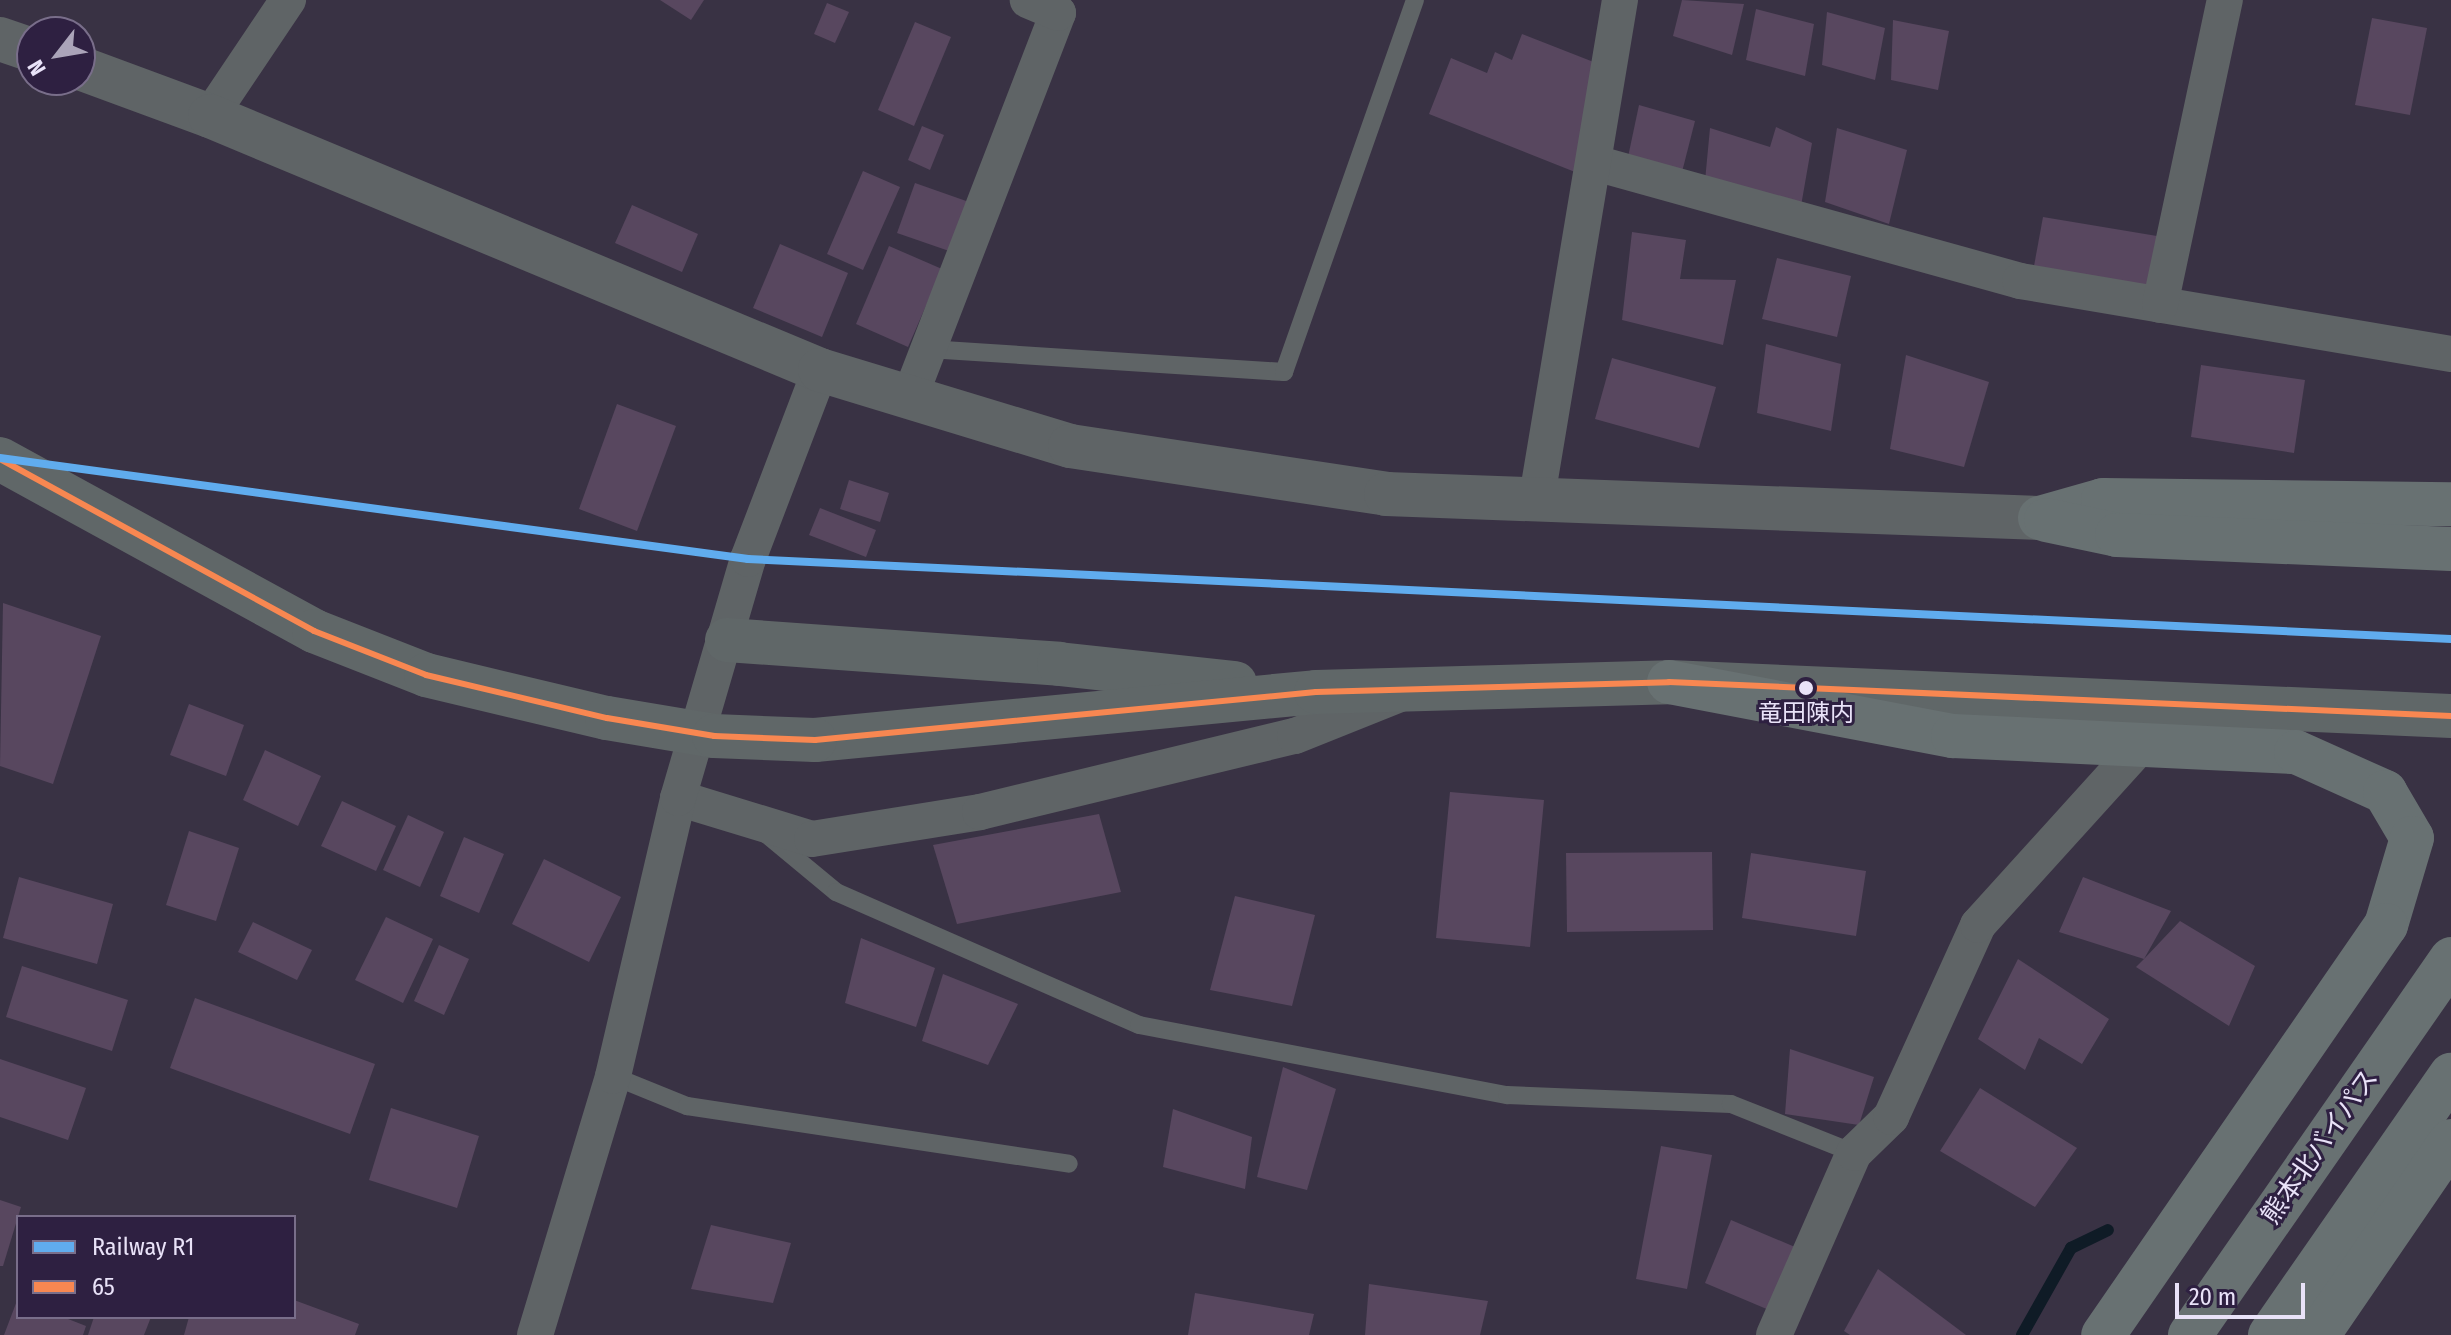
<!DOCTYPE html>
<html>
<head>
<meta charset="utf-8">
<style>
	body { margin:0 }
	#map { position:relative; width:2451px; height:1335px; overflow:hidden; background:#393244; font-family:"Fira Sans Condensed","Noto Sans JP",sans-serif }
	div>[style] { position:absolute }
	.stream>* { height:12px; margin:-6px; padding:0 6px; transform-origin:6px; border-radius:6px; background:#0f1b26 }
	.building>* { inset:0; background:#58475f }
	.service>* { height:18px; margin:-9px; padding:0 9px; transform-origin:9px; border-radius:9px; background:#5f6466 }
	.minor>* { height:36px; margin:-18px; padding:0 18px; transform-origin:18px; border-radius:18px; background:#5f6466 }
	.tertiary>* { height:44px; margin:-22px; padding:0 22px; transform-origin:22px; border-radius:22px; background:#5f6466 }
	.secondary>* { height:44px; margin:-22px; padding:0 22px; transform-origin:22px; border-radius:22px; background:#606768 }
	.trunk>* { height:44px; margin:-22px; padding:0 22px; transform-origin:22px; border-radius:22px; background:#687172 }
	.secondary-bridge>* { height:44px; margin:-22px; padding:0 22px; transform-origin:22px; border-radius:22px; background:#606768 }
	.bus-1>* { height:6px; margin:-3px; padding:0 3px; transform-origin:3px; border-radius:3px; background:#f88751 }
	.rail-1>* { height:8px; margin:-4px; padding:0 4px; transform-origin:4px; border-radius:4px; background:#60acee }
	.dots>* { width:22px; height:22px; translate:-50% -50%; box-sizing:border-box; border:4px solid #2e2041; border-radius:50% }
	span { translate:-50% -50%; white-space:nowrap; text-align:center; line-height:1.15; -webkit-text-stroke:6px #2e2041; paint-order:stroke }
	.bus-label { font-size:24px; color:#e9e2f8 }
	.street-label { font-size:26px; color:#e9e2f8 }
	.legend { position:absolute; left:16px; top:1215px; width:280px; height:104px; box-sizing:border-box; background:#2e2041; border:2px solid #796e8a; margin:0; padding:10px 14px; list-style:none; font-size:24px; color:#e9e2f8 }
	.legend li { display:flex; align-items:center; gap:16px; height:40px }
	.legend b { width:40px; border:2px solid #796e8a }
	.north { position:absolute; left:16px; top:16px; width:80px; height:80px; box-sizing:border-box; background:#2e2041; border:2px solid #796e8a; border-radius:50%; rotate:239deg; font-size:22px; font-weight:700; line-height:32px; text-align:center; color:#e9e2f8 }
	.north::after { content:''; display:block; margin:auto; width:28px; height:36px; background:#aba4b9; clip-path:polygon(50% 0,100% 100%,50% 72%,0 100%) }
	.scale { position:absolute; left:2175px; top:1283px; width:130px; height:36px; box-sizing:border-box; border:4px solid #e9e2f8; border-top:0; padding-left:10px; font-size:24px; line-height:28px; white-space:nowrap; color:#e9e2f8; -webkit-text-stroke:6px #2e2041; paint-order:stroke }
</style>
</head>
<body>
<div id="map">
	<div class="stream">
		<i style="left:2022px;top:1335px;width:100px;rotate:-60.6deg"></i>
		<i style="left:2071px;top:1248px;width:41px;rotate:-25.9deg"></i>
	</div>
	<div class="building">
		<i style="clip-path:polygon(660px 0,704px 0,691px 20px)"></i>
		<i style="clip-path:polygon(1682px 0,1744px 4px,1732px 55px,1673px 36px)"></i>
		<i style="clip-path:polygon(827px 3px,849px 12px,835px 43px,814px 34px)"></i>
		<i style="clip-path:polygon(1756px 9px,1814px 24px,1805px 76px,1746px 60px)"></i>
		<i style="clip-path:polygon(1827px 12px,1885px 28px,1875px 80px,1822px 65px)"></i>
		<i style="clip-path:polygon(2372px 18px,2427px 28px,2410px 115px,2355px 105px)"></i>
		<i style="clip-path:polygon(1893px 20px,1949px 31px,1938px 90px,1891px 80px)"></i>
		<i style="clip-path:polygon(915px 22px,951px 37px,914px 126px,878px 110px)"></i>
		<i style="clip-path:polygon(1522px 34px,1614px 70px,1575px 172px,1429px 114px,1451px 58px,1487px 73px,1495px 52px,1512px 60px)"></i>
		<i style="clip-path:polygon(1639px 105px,1695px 121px,1682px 172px,1628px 157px)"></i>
		<i style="clip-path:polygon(922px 126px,944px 135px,930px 170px,908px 160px)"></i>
		<i style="clip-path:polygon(1776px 127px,1812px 143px,1801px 206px,1705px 181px,1710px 128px,1770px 147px)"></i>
		<i style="clip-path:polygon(1837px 128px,1907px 150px,1889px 224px,1825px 202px)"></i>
		<i style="clip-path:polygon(863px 171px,900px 187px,863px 270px,827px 254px)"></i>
		<i style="clip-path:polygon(915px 183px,969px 202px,952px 252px,897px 233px)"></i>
		<i style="clip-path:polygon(632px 205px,698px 234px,682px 272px,615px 243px)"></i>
		<i style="clip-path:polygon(2043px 217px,2163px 237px,2154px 287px,2034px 266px)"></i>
		<i style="clip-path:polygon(1632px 232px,1686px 240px,1680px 279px,1736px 280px,1723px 345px,1622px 320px)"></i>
		<i style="clip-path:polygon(780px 244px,848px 273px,822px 337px,753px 308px)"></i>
		<i style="clip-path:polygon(889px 246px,942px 269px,908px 347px,856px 324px)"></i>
		<i style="clip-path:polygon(1777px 258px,1851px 276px,1837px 337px,1762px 319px)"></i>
		<i style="clip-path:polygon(1766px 344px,1841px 364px,1831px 431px,1757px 413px)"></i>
		<i style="clip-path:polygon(1906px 355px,1989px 382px,1964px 467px,1890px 449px)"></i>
		<i style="clip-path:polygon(1612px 358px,1716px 387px,1699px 448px,1595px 419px)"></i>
		<i style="clip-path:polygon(2201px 365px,2305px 380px,2294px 453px,2191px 437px)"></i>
		<i style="clip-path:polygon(617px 404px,676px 426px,637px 531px,579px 509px)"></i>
		<i style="clip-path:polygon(849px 480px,889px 493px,880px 522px,840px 509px)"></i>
		<i style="clip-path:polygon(820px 508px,876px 530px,866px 557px,809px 535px)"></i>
		<i style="clip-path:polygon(3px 603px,101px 636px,53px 784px,0 766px)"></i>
		<i style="clip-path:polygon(189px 704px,244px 725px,226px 776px,170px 755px)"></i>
		<i style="clip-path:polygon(265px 750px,321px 776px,298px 826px,243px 800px)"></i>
		<i style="clip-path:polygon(1450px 792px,1544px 800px,1530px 947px,1436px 938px)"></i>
		<i style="clip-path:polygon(342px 801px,396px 826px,376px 871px,321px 846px)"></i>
		<i style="clip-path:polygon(1099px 814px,1121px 892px,957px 924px,933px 845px)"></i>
		<i style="clip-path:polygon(408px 815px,444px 832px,420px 887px,383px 870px)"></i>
		<i style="clip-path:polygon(189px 831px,239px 848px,216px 921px,166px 905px)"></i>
		<i style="clip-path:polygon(464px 837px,504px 854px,479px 913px,440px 896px)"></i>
		<i style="clip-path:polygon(1712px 852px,1713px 930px,1567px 932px,1566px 853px)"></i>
		<i style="clip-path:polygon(1751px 853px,1866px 871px,1856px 936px,1742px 918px)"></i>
		<i style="clip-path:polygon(544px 859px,621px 897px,589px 962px,512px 924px)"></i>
		<i style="clip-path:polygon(19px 877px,113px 904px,97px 964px,3px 938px)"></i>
		<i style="clip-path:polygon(2083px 877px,2171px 911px,2144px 959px,2180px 921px,2255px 966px,2229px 1026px,2136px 967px,2144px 959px,2059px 932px)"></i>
		<i style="clip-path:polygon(1235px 896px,1315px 915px,1292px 1006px,1210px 990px)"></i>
		<i style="clip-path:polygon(386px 917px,433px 939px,403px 1003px,355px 980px)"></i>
		<i style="clip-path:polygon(253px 922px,312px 950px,297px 980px,238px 952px)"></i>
		<i style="clip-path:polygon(861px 938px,935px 968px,916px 1027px,845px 1003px)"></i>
		<i style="clip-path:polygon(439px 945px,469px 959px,444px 1015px,414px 1001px)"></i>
		<i style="clip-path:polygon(2018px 959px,2109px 1019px,2082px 1064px,2039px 1038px,2025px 1070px,1978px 1039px)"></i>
		<i style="clip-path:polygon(22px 966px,128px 1000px,112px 1051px,6px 1017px)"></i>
		<i style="clip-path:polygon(943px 974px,1018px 1004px,988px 1065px,922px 1041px)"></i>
		<i style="clip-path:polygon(195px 998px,375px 1064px,350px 1134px,170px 1068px)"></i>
		<i style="clip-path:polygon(1790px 1049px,1874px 1077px,1859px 1125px,1785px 1114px)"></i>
		<i style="clip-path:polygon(0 1059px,86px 1088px,68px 1140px,0 1117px)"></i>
		<i style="clip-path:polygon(1283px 1067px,1336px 1089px,1307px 1190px,1257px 1177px)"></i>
		<i style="clip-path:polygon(1980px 1088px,2077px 1148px,2035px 1207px,1940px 1151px)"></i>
		<i style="clip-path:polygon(391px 1108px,479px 1136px,457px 1208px,369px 1180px)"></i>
		<i style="clip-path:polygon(1173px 1109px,1252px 1137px,1245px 1189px,1163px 1167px)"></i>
		<i style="clip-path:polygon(1661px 1146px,1712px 1155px,1687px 1289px,1636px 1279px)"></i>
		<i style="clip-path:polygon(0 1200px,21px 1207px,3px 1266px,0 1266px)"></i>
		<i style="clip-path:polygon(1731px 1220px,1795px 1247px,1769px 1310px,1705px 1283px)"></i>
		<i style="clip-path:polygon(711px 1225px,791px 1243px,773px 1303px,691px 1289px)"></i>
		<i style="clip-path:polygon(1878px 1269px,1966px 1335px,1850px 1335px,1844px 1331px)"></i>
		<i style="clip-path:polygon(1369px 1284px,1488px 1301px,1480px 1335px,1365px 1335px)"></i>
		<i style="clip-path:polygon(1195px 1293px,1314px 1314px,1309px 1335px,1188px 1335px)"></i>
		<i style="clip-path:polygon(18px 1298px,18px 1317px,63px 1317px,86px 1326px,83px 1335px,4px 1335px)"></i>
		<i style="clip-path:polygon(294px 1300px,359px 1324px,355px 1335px,184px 1335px,189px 1317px,294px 1317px)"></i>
		<i style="clip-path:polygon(94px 1317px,151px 1317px,144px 1335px,88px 1335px)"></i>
	</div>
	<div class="service">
		<i style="left:928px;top:349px;width:357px;rotate:3.7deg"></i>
		<i style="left:1284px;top:372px;width:394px;rotate:-70.6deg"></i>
		<i style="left:766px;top:834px;width:91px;rotate:39.6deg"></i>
		<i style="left:836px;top:892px;width:331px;rotate:23.7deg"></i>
		<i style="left:1139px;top:1025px;width:375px;rotate:10.8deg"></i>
		<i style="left:1507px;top:1095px;width:224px;rotate:2.3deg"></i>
		<i style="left:1731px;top:1104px;width:132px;rotate:21.7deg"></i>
		<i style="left:613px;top:1076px;width:80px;rotate:22.1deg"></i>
		<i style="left:687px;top:1106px;width:386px;rotate:8.6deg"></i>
	</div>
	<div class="minor">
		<i style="left:210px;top:116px;width:140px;rotate:-56.1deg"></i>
		<i style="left:1595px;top:163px;width:441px;rotate:15.5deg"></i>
		<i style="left:2020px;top:281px;width:437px;rotate:9.6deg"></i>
		<i style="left:2160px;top:305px;width:312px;rotate:-78deg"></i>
		<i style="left:909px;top:399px;width:414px;rotate:-68.9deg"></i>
		<i style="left:1058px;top:13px;width:33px;rotate:-157deg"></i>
		<i style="left:1537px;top:497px;width:504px;rotate:-80.52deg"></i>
		<i style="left:678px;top:798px;width:140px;rotate:17deg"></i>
		<i style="left:812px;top:839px;width:170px;rotate:-9.1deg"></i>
		<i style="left:980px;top:812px;width:324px;rotate:-13.6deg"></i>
		<i style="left:1295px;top:736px;width:113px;rotate:-21.8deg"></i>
		<i style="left:535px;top:1335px;width:270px;rotate:-73.2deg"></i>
		<i style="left:613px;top:1076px;width:285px;rotate:-76.8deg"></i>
		<i style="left:678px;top:798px;width:249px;rotate:-73.7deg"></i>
		<i style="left:748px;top:559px;width:202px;rotate:-69.1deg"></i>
		<i style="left:1774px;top:1335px;width:199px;rotate:-66.3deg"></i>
		<i style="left:1854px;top:1153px;width:52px;rotate:-44.2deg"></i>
		<i style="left:1891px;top:1117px;width:211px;rotate:-65.6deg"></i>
		<i style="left:1978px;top:925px;width:265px;rotate:-47.8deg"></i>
	</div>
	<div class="tertiary">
		<i style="left:0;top:39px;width:34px;rotate:19deg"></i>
		<i style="left:80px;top:68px;width:139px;rotate:20.3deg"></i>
		<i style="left:210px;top:116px;width:661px;rotate:22.61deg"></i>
		<i style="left:820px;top:370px;width:261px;rotate:16.9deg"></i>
		<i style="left:1070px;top:446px;width:320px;rotate:8.6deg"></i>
		<i style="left:1386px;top:494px;width:654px;rotate:2.1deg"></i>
	</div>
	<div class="secondary">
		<i style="left:727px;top:640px;width:333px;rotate:4.1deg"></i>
		<i style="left:1059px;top:664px;width:177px;rotate:6.2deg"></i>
		<i style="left:815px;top:740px;width:503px;rotate:-5.47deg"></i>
		<i style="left:1316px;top:692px;width:353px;rotate:-1.6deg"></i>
		<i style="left:1669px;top:682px;width:783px;rotate:2.49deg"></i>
	</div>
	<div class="trunk">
		<i style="left:2040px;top:518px;width:66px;rotate:-15.9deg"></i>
		<i style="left:2103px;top:500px;width:348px;rotate:0.7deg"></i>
		<i style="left:2046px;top:520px;width:73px;rotate:11.9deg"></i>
		<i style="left:2117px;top:535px;width:334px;rotate:2.4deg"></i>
		<i style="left:1669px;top:682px;width:289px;rotate:10.8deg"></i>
		<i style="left:1953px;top:736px;width:343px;rotate:2.7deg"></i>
		<i style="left:2296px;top:752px;width:98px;rotate:24.2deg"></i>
		<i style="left:2385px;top:792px;width:53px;rotate:59.6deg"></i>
		<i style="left:2412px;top:838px;width:91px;rotate:106.6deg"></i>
		<i style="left:2386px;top:925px;width:498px;rotate:124.6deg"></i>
		<i style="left:2190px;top:1335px;width:458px;rotate:-55.2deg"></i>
		<i style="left:2270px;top:1335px;width:317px;rotate:-55.2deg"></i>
		<i style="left:2318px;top:1335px;width:235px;rotate:-55.6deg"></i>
	</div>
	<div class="secondary-bridge">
		<i style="left:0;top:459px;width:358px;rotate:28.7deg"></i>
		<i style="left:314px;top:631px;width:120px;rotate:21.4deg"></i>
		<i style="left:426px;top:675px;width:186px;rotate:13.4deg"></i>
		<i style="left:607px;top:718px;width:109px;rotate:9.5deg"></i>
		<i style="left:714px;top:736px;width:101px;rotate:2.3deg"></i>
	</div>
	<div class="bus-1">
		<i style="left:0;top:459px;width:358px;rotate:28.7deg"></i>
		<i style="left:314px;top:631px;width:120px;rotate:21.4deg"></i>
		<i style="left:426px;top:675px;width:186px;rotate:13.4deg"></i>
		<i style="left:607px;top:718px;width:109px;rotate:9.5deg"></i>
		<i style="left:714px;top:736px;width:101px;rotate:2.3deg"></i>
		<i style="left:815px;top:740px;width:503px;rotate:-5.47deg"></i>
		<i style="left:1316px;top:692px;width:353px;rotate:-1.6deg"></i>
		<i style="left:1669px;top:682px;width:783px;rotate:2.49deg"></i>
	</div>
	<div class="rail-1">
		<i style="left:0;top:458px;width:755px;rotate:7.69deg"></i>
		<i style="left:748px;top:559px;width:1705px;rotate:2.69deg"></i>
	</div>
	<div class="dots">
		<i style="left:1806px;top:688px;background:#e9e2f8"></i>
	</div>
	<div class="bus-label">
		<span style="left:1806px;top:714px">竜田陳内</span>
	</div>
	<div class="street-label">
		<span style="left:2320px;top:1147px;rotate:-55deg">熊本北バイパス</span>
	</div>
	<ul class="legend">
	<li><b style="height:10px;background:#60acee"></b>Railway R1</li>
	<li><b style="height:10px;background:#f88751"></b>65</li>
	</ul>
	<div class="north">N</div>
	<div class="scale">20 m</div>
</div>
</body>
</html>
